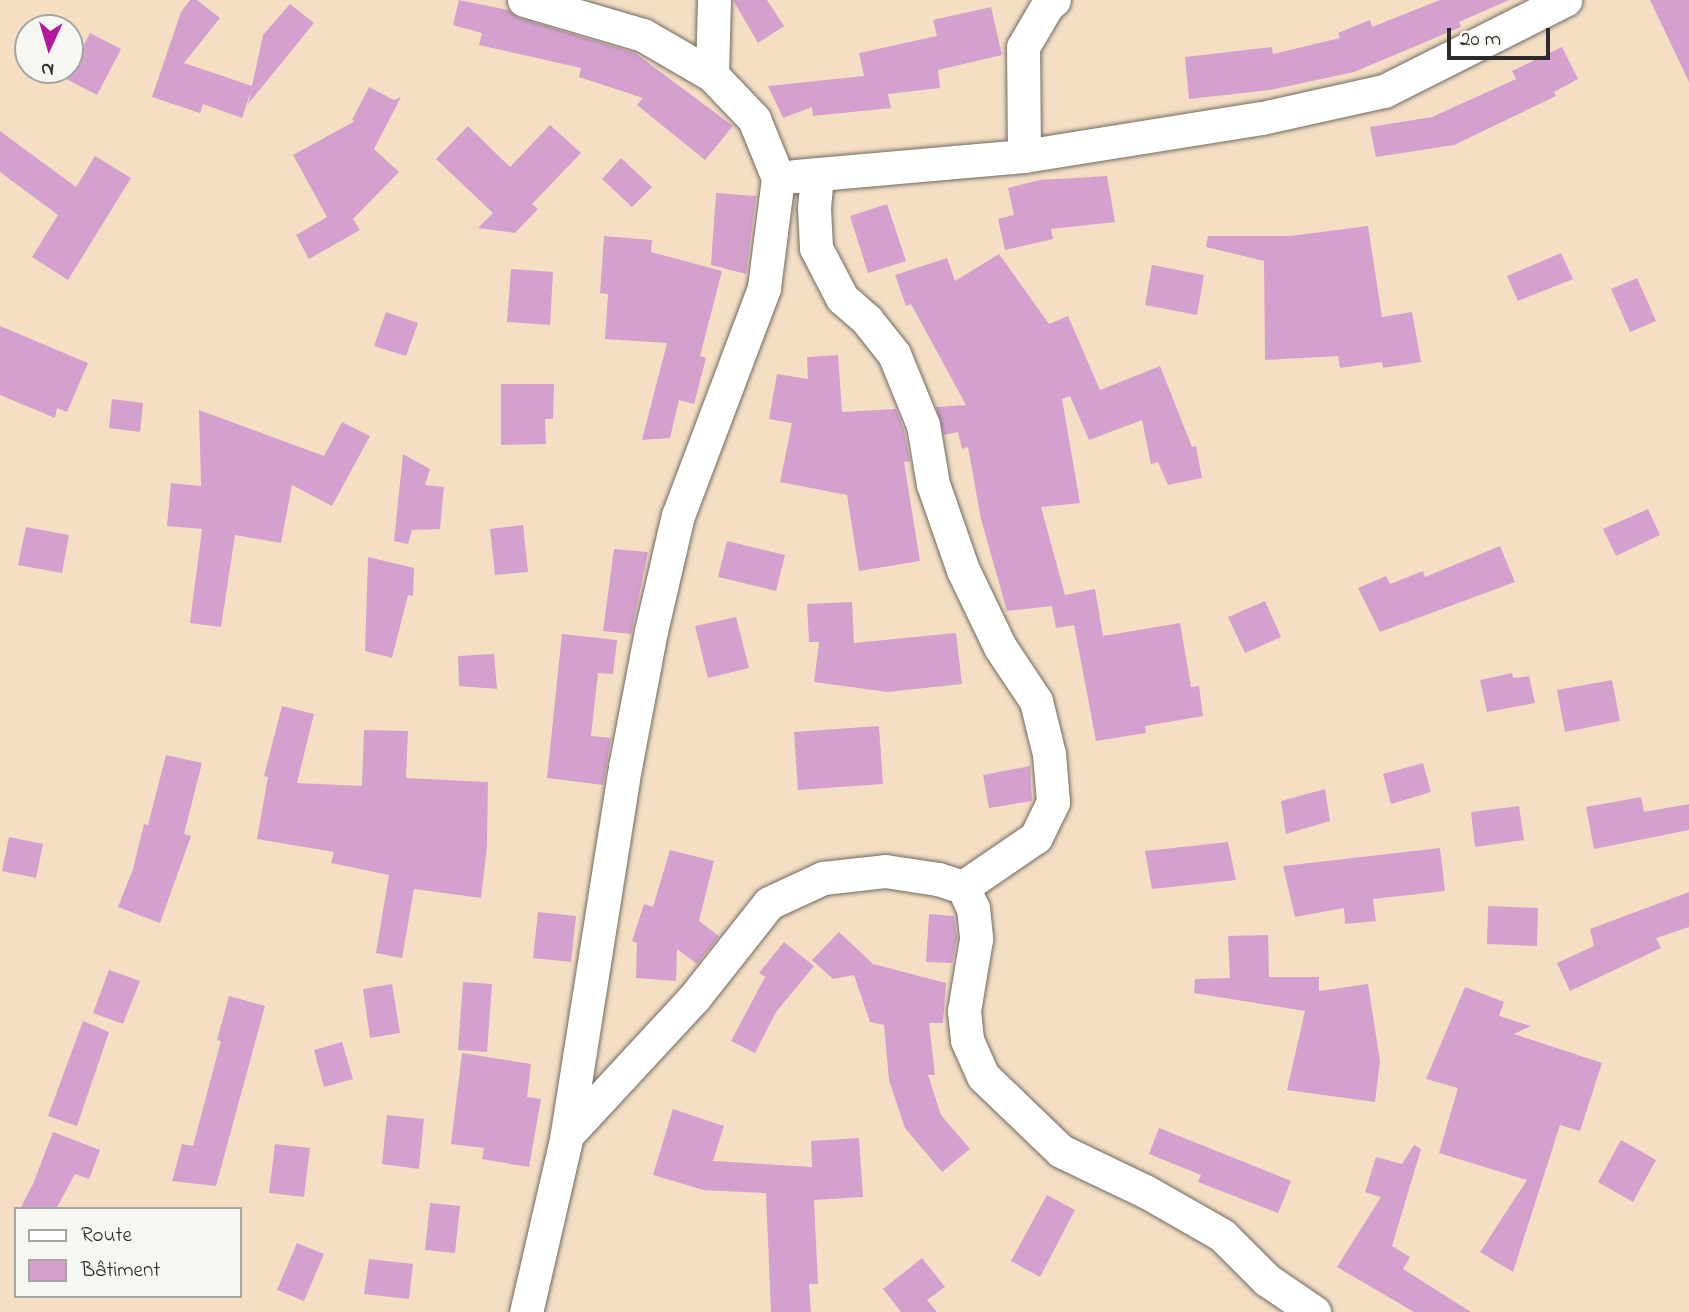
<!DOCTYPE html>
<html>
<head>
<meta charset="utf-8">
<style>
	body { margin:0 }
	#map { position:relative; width:1689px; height:1312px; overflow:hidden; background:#f4dfc5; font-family:"Indie Flower",sans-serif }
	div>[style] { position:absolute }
	.building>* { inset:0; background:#d4a1ce }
	.roads { filter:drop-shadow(0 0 2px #716a61) drop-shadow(0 0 2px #716a61) }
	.street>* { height:33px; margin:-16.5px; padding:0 16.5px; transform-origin:16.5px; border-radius:16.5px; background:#fff }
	span { translate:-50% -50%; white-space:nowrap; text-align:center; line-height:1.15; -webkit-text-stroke:7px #f6f6f2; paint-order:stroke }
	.legend { position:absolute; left:14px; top:1207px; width:228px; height:91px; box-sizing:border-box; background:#f6f6f2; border:2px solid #a5a5a2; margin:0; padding:9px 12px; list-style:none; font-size:21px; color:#2b2b2b }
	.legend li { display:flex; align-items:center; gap:14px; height:35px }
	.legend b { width:35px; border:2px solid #a5a5a2 }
	.north { position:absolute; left:14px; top:14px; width:70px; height:70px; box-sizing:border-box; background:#f6f6f2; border:2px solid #a5a5a2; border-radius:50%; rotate:184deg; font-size:19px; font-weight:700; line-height:28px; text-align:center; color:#2b2b2b }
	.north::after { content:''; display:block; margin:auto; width:24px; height:32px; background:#b5179e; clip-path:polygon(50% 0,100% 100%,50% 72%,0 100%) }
	.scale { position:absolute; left:1447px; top:28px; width:103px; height:32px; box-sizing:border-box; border:4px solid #2b2b2b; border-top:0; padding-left:9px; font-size:21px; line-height:24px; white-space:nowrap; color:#2b2b2b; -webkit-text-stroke:5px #f6f6f2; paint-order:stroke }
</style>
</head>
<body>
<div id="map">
	<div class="building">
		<i style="clip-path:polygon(190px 0,197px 0,220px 18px,184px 63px,252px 86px,263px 35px,290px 4px,314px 23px,248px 104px,252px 88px,242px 118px,203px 104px,200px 113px,152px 97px,181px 12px)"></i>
		<i style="clip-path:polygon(459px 0,508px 10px,519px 18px,635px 53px,733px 126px,705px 160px,637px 105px,643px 98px,579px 77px,581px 68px,479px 45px,482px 33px,453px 25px)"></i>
		<i style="clip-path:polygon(733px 0,767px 0,784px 26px,758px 43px)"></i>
		<i style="clip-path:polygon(1440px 0,1509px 0,1459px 22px,1461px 27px,1354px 72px,1270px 90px,1189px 99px,1185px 57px,1272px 47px,1273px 54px,1340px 38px,1338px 33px,1370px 20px,1372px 27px)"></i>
		<i style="clip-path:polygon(1650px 0,1689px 0,1689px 82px)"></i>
		<i style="clip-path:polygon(991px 7px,1002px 55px,938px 70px,940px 88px,888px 94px,891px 108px,813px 116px,812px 107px,783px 118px,768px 86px,864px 76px,859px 53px,937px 36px,933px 20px)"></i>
		<i style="clip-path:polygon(90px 33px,121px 49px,97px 95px,66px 79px)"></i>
		<i style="clip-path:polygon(1562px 47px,1578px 79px,1554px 92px,1556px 96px,1454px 145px,1376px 157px,1370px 127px,1432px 117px,1516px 79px,1512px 71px)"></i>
		<i style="clip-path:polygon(369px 87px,394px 100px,401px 97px,374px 149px,399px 172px,353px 219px,360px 230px,309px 259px,296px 235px,327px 217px,293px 155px,355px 121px,352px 120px)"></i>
		<i style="clip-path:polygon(550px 125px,581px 153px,532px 204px,538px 209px,515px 233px,478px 228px,493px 213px,436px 159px,468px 126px,510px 167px)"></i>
		<i style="clip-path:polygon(0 131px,76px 187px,95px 156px,131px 178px,68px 280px,32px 257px,58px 215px,0 172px)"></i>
		<i style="clip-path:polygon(621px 158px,652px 187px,632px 207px,602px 179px)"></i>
		<i style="clip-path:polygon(1107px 176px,1115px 222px,1051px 229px,1053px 239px,1005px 250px,998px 219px,1014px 215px,1008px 188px,1040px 180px)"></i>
		<i style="clip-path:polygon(716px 193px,756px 196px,746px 274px,711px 265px)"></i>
		<i style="clip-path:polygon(887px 204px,906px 261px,868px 273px,850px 216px)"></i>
		<i style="clip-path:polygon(1368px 226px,1382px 317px,1412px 312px,1421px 362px,1383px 368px,1382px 362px,1340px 368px,1338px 356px,1265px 360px,1264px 261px,1206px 247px,1208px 236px,1290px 236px)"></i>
		<i style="clip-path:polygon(604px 236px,652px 240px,651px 252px,722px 271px,700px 356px,706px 358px,694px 404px,679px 400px,670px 438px,642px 440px,667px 343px,605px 339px,608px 294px,600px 293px)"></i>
		<i style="clip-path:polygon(1561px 253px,1573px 279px,1518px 301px,1507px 276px)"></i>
		<i style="clip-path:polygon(999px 254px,1049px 324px,1068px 316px,1100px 390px,1160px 366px,1192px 447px,1196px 446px,1202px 478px,1168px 485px,1158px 462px,1151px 464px,1142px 420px,1089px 440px,1070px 396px,1062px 399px,1080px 503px,1041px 507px,1065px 595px,1095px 589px,1103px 636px,1180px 623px,1191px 687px,1199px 686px,1203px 716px,1145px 726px,1146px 733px,1096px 741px,1074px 625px,1056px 628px,1052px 606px,1007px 611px,981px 519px,968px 447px,962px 449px,958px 432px,944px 435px,936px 407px,966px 405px,911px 304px,906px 306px,895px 275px,947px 258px,955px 281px)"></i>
		<i style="clip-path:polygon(1152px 265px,1204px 275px,1197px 315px,1145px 305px)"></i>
		<i style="clip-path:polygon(511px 269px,553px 272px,550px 325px,507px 322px)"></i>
		<i style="clip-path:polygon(1637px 278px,1656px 321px,1630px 332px,1611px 289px)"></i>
		<i style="clip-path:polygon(386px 312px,418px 323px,406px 356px,374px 346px)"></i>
		<i style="clip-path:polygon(0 326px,88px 363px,67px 412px,57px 408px,55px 418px,0 395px)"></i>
		<i style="clip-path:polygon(838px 355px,842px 412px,896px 409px,904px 430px,910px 461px,904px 462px,920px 561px,859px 571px,847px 495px,780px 482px,792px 423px,769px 419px,777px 374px,808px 379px,807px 357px)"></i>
		<i style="clip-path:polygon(501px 384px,554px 384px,553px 419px,545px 419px,546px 444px,501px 445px)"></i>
		<i style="clip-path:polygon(112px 399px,143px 403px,140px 432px,109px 428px)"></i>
		<i style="clip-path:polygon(199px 410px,324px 456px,342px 422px,370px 436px,332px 506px,292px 485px,281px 543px,235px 535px,221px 627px,190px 623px,202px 529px,167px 526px,171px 483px,201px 486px)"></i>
		<i style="clip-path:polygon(403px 454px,430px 469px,425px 485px,444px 487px,440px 529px,412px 530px,408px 544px,394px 541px)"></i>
		<i style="clip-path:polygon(1648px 509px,1660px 535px,1616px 556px,1603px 529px)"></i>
		<i style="clip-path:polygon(523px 525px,528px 572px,495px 575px,490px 529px)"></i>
		<i style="clip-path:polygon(26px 527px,69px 535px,62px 573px,18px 565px)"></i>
		<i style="clip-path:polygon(727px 541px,785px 555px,776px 591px,718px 577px)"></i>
		<i style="clip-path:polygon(1500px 546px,1515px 582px,1380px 632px,1358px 588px,1386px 576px,1390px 584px,1423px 571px,1425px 577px)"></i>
		<i style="clip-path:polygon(614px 549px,648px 552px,631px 634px,603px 631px)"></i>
		<i style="clip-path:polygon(368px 557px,414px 568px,413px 596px,408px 595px,392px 658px,365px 651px)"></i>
		<i style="clip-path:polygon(1265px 601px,1281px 637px,1245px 653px,1228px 617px)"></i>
		<i style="clip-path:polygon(852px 602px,854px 643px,956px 633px,962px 684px,887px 692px,814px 682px,819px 642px,809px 642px,807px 604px)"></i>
		<i style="clip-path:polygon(736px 617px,749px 668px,708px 678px,695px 626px)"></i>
		<i style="clip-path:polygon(562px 634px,617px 640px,613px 674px,598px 673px,591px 736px,611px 738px,603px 785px,547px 778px)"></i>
		<i style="clip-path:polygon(494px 654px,497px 689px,459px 686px,458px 656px)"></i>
		<i style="clip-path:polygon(1512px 673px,1513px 678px,1529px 676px,1535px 703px,1487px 712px,1480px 680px)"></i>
		<i style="clip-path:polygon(1612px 680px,1620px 721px,1565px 732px,1557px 690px)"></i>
		<i style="clip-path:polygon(282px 706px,314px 714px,297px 783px,362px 786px,364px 730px,408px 731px,406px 778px,488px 782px,487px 847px,481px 898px,414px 889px,402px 958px,376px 953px,389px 875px,331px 863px,334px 852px,257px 839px,268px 777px,264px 776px)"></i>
		<i style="clip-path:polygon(879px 726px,883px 784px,798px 790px,794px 732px)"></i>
		<i style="clip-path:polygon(166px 755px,202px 763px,184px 834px,191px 836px,160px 923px,118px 907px,133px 869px,144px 824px,148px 825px)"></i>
		<i style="clip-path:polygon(1423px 763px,1431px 792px,1391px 804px,1383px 774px)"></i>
		<i style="clip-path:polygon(1030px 766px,1032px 801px,989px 808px,983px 775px)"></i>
		<i style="clip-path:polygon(1325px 789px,1330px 821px,1286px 834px,1281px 801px)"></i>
		<i style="clip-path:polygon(1641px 797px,1644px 812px,1689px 804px,1689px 830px,1594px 849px,1586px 807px)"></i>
		<i style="clip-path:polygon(1519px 806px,1524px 840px,1475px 847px,1471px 812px)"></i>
		<i style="clip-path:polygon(9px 837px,43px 844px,36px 878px,2px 871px)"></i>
		<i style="clip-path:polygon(1228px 842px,1236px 880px,1152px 889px,1145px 851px)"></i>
		<i style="clip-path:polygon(1440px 848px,1445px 891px,1373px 899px,1376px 921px,1345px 924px,1344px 908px,1295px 917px,1283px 866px)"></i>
		<i style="clip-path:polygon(670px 850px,714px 861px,699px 921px,719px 936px,697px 964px,677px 949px,676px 981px,636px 978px,637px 943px,632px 941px,644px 904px,653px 907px)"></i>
		<i style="clip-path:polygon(1689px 892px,1689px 927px,1656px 938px,1661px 948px,1570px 991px,1557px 963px,1594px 946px,1590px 929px)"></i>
		<i style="clip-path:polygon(1488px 906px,1538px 908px,1537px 946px,1487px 944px)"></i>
		<i style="clip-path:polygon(538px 912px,576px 916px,571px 962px,533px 958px)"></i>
		<i style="clip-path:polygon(929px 914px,954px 916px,957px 938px,952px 963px,926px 962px)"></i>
		<i style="clip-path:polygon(839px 932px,873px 964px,946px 983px,943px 1023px,929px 1023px,935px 1075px,928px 1075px,941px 1115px,970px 1149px,942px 1172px,905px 1128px,889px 1080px,884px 1025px,870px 1022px,854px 975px,833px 979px,812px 960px)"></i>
		<i style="clip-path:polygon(1268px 935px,1269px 977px,1319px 977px,1319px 991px,1368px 984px,1380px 1061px,1375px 1102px,1287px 1090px,1305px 1011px,1194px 993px,1195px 979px,1230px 978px,1228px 936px)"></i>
		<i style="clip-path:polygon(784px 942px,814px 966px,776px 1012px,755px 1053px,731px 1041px,765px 977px,759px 973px)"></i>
		<i style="clip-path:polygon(109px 970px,140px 981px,123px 1024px,93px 1013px)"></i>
		<i style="clip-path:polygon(463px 982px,492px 984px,487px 1052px,458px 1050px)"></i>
		<i style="clip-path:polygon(392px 984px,400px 1033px,370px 1038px,363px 989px)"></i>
		<i style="clip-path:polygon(1465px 987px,1504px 1002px,1499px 1016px,1531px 1026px,1514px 1034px,1602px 1063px,1580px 1131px,1560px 1125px,1513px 1272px,1480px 1252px,1527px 1180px,1439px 1153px,1458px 1088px,1426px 1079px)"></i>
		<i style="clip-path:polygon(229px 996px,265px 1006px,216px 1186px,172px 1181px,182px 1144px,193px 1146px,221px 1041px,217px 1040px)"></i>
		<i style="clip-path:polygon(83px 1021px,109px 1032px,77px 1126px,48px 1116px)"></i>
		<i style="clip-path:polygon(342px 1042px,353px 1079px,324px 1087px,314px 1050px)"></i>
		<i style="clip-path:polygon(462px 1053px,531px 1064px,527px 1097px,541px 1099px,529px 1167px,482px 1159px,484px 1148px,451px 1144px)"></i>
		<i style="clip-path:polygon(673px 1109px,724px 1126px,713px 1161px,812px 1167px,811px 1141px,859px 1138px,863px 1197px,814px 1200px,818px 1284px,809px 1284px,811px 1312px,771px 1312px,766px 1193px,703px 1190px,653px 1175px)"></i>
		<i style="clip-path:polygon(387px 1115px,424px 1119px,419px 1169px,382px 1164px)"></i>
		<i style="clip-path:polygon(1159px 1128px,1291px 1181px,1278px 1213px,1198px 1182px,1201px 1175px,1149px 1154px)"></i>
		<i style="clip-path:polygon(53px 1132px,100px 1150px,89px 1179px,75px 1174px,56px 1209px,20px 1209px,33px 1184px)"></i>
		<i style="clip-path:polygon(1621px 1140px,1656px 1160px,1633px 1202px,1598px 1182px)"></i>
		<i style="clip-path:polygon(275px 1144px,310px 1148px,304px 1197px,269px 1193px)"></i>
		<i style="clip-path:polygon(1414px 1145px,1421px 1149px,1392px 1246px,1410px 1257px,1403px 1269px,1471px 1312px,1414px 1312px,1337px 1267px,1381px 1197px,1365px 1192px,1376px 1157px,1402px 1164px)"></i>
		<i style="clip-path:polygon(1047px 1195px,1075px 1210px,1040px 1277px,1011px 1261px)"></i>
		<i style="clip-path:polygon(430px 1203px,460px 1206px,455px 1253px,425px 1250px)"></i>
		<i style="clip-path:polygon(297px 1243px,324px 1254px,304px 1301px,277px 1290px)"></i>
		<i style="clip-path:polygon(922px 1258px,945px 1287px,927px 1300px,937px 1312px,901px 1312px,883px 1289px)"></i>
		<i style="clip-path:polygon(369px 1259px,413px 1264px,409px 1299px,364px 1294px)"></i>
	</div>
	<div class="roads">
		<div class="street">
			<i style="left:524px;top:0;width:124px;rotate:16.4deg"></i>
			<i style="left:643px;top:35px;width:80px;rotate:30.1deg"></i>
			<i style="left:712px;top:75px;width:61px;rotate:46.3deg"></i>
			<i style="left:754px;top:119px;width:64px;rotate:67.9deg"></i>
			<i style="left:778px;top:178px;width:111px;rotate:97.3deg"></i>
			<i style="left:764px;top:288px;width:243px;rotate:110.7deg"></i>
			<i style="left:678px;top:515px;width:119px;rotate:103.1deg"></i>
			<i style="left:651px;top:631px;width:138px;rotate:100.8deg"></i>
			<i style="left:625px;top:767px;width:373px;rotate:99deg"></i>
			<i style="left:567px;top:1135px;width:182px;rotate:103deg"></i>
			<i style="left:712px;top:75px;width:75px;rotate:-88.5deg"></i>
			<i style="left:1024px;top:156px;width:109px;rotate:-90.5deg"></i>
			<i style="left:1023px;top:47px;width:48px;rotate:-59.7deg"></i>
			<i style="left:1047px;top:6px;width:9px;rotate:-41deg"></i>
			<i style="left:817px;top:174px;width:34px;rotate:95deg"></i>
			<i style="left:814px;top:208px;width:40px;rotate:87.1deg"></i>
			<i style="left:816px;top:248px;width:56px;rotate:62.5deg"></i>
			<i style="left:842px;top:298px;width:33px;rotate:41deg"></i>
			<i style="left:867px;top:320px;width:43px;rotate:51.5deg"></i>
			<i style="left:894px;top:354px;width:77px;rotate:67.8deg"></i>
			<i style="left:923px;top:425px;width:60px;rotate:80.4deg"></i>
			<i style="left:933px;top:484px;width:91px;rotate:70.8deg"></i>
			<i style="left:963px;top:570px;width:85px;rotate:64.3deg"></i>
			<i style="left:1000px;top:647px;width:65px;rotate:56.3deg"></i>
			<i style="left:1036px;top:701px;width:55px;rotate:76.2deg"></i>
			<i style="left:1049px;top:754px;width:48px;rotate:85.2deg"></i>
			<i style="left:1053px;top:802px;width:39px;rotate:116deg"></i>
			<i style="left:1036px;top:837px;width:88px;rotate:145.6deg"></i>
			<i style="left:795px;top:176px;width:230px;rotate:-5deg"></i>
			<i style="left:1024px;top:156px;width:241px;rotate:-9.1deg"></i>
			<i style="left:1262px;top:118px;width:125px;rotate:-12.5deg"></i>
			<i style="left:1384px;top:91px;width:203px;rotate:-26.7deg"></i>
			<i style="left:567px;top:1135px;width:187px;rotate:-47.2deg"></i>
			<i style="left:694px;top:998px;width:121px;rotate:-51.7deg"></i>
			<i style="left:769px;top:903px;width:60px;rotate:-24.8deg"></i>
			<i style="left:823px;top:878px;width:62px;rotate:-6.4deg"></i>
			<i style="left:885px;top:871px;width:54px;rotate:8.6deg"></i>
			<i style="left:938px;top:879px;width:26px;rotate:18deg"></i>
			<i style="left:963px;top:887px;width:23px;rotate:65deg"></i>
			<i style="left:973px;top:908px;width:31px;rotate:84deg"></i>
			<i style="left:976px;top:939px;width:73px;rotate:99.5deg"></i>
			<i style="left:964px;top:1011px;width:29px;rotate:84deg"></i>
			<i style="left:967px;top:1040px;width:39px;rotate:66deg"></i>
			<i style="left:983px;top:1076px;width:108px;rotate:43.9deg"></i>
			<i style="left:1061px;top:1151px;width:93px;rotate:25.5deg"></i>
			<i style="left:1145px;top:1191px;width:89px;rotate:29.7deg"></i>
			<i style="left:1222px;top:1235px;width:64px;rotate:45deg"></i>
			<i style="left:1267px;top:1280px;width:57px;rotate:34.2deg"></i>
		</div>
	</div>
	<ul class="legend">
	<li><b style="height:9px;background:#fff"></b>Route</li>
	<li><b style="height:19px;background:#d4a1ce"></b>Bâtiment</li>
	</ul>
	<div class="north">N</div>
	<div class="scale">20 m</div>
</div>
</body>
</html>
